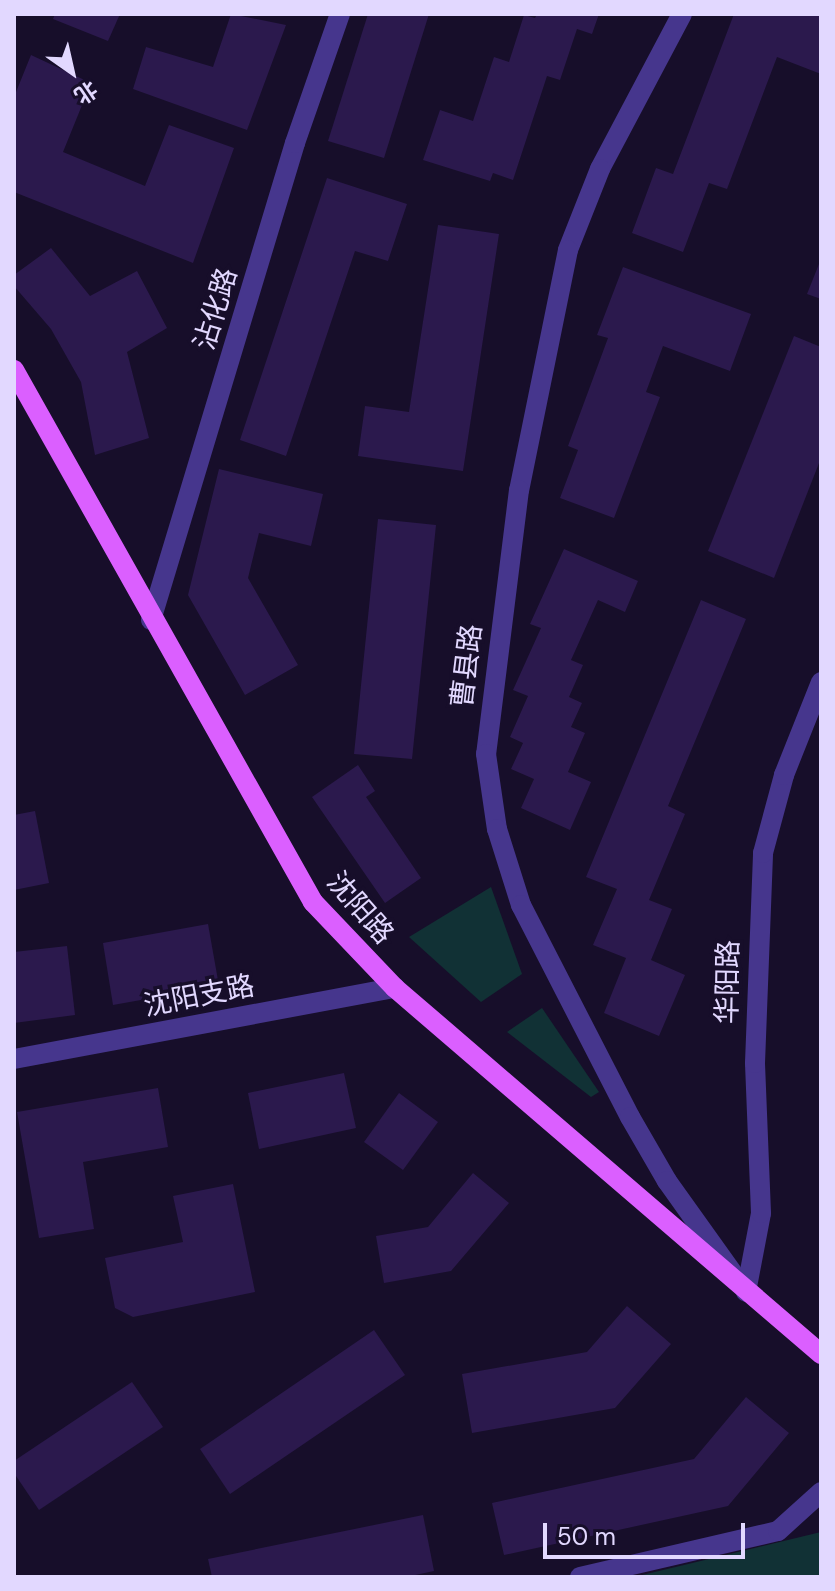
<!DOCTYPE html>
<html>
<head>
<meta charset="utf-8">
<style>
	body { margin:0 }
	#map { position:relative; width:835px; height:1591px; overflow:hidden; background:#170e2a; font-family:"DM Sans","Noto Sans SC",sans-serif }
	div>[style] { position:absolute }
	.green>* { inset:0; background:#113135 }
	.building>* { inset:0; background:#2b194d }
	.minor>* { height:20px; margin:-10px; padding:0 10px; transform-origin:10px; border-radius:10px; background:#46368d }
	.major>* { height:20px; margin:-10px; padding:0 10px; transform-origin:10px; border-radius:10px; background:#db5fff }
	span { translate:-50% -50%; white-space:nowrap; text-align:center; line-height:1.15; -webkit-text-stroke:7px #170e2a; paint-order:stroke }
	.street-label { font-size:28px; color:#e2d8ff }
	.frame { position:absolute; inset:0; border:16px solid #e2d8ff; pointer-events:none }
	.north { position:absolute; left:32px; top:32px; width:80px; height:80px; -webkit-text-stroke:6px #170e2a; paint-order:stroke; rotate:146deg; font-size:22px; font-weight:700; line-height:32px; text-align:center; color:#e2d8ff }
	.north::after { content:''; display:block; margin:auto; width:28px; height:36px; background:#e2d8ff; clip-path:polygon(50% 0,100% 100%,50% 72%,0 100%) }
	.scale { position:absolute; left:543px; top:1523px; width:202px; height:36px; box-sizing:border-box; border:4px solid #e2d8ff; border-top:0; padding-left:10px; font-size:24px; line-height:28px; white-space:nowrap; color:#e2d8ff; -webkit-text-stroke:6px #170e2a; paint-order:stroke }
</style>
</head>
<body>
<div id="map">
	<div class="green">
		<i style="clip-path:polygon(491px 887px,522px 974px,481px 1002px,409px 937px)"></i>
		<i style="clip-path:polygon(542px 1008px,599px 1092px,591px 1097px,507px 1032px)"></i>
		<i style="clip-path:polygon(821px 1532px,821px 1577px,634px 1577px)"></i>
	</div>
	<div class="building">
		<i style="clip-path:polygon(55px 14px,120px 14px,108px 41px,53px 19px)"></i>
		<i style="clip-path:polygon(231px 14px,286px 25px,247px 130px,133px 89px,146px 47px,213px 67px)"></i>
		<i style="clip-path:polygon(368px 14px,429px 14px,384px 158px,328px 141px)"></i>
		<i style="clip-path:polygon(537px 14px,599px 14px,592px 34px,577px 29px,560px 80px,547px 76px,513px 180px,493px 173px,490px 181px,423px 160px,440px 110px,473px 121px,494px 57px,509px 62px,524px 15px,535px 18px)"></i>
		<i style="clip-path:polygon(734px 14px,821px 14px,821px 74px,777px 57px,727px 189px,709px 183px,683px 252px,632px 233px,656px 168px,673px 174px)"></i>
		<i style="clip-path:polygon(31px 55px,91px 83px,63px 152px,145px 186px,169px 125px,234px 148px,193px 263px,14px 192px,14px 97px)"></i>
		<i style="clip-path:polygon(327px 178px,407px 204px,388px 261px,355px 251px,286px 456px,240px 440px)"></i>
		<i style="clip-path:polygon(438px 225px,499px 234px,463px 471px,358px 456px,365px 406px,409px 412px)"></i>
		<i style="clip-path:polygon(51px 248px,90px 296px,137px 271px,167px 328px,127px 352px,149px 438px,95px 455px,81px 382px,51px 329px,14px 286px,14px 275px)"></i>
		<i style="clip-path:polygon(821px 259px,821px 299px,807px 294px)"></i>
		<i style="clip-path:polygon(623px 267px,751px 314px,730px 371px,663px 346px,646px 392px,660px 397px,614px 518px,560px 498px,578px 450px,568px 446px,608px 338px,597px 335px)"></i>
		<i style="clip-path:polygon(794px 336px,821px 347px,821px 458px,774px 578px,708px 551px)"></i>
		<i style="clip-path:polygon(219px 469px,323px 494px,311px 546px,259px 533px,248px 578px,298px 665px,245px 695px,188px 595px)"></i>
		<i style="clip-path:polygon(378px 519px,436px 525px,412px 759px,354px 754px)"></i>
		<i style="clip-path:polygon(564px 549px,638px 581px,625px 612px,598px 600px,571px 660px,583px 665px,569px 697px,582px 703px,571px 727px,585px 733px,568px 772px,591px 782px,570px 830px,521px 808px,534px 779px,511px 769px,523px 743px,510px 737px,528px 696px,513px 690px,541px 628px,530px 624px)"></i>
		<i style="clip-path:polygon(701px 600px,746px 619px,668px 806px,685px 814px,649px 900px,672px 909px,651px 960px,685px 975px,659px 1036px,604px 1013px,626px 958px,593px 945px,617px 889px,586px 877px)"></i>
		<i style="clip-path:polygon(358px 765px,375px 791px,366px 797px,421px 878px,385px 903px,312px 797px)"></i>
		<i style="clip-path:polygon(35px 811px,49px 883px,14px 890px,14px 815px)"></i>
		<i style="clip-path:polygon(208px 924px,219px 986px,113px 1005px,103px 943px)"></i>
		<i style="clip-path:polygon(67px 946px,75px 1015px,14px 1023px,14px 952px)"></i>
		<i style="clip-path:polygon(344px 1073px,356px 1128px,259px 1149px,248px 1093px)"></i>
		<i style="clip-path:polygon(158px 1088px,168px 1147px,83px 1162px,94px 1229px,39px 1238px,17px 1112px)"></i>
		<i style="clip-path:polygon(399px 1093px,438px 1122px,403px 1170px,364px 1142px)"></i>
		<i style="clip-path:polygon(473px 1173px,509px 1203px,451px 1271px,384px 1283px,376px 1236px,428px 1227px)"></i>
		<i style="clip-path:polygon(233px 1184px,255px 1292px,133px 1317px,115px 1308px,105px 1258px,183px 1242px,173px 1196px)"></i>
		<i style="clip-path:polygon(627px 1306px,671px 1344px,615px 1408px,472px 1433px,462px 1374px,587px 1352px)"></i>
		<i style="clip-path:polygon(374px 1330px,405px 1375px,230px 1494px,200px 1449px)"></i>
		<i style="clip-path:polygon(132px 1382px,163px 1427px,39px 1510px,14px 1473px,14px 1461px)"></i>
		<i style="clip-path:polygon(746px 1397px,789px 1433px,728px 1506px,504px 1555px,492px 1503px,694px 1459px)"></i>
		<i style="clip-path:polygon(423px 1515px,434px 1571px,406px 1577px,212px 1577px,208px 1559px)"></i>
	</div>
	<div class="minor">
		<i style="left:682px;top:14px;width:175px;rotate:117.9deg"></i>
		<i style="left:600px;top:169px;width:87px;rotate:111.6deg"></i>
		<i style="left:568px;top:250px;width:245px;rotate:101.5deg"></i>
		<i style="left:519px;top:490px;width:266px;rotate:97.1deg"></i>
		<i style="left:486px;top:754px;width:76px;rotate:81.7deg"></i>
		<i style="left:497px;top:829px;width:80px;rotate:72.5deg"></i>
		<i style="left:521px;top:905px;width:238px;rotate:62.8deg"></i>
		<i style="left:630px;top:1117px;width:74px;rotate:60deg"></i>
		<i style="left:667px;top:1181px;width:112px;rotate:54.5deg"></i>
		<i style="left:151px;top:620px;width:498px;rotate:-73.2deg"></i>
		<i style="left:295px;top:143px;width:137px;rotate:-70.8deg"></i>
		<i style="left:14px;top:1059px;width:388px;rotate:-10.6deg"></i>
		<i style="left:746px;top:1292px;width:80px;rotate:-79.2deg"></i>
		<i style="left:761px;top:1213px;width:150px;rotate:-92.3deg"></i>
		<i style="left:755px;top:1063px;width:210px;rotate:-87.8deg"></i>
		<i style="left:763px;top:853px;width:81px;rotate:-74.9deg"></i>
		<i style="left:784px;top:775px;width:100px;rotate:-68.3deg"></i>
		<i style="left:580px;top:1577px;width:203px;rotate:-13.1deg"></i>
		<i style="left:778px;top:1531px;width:58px;rotate:-42.2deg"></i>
	</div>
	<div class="major">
		<i style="left:14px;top:370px;width:610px;rotate:60.66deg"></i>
		<i style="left:313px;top:902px;width:119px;rotate:46.4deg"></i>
		<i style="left:395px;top:988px;width:562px;rotate:40.67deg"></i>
	</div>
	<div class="street-label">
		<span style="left:216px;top:309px;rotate:-73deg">沾化路</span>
		<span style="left:467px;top:666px;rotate:-83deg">曹县路</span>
		<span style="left:360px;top:908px;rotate:49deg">沈阳路</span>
		<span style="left:728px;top:982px;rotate:-89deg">华阳路</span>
		<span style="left:199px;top:996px;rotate:-11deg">沈阳支路</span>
	</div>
	<div class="frame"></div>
	<div class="north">北</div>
	<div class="scale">50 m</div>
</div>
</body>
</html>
